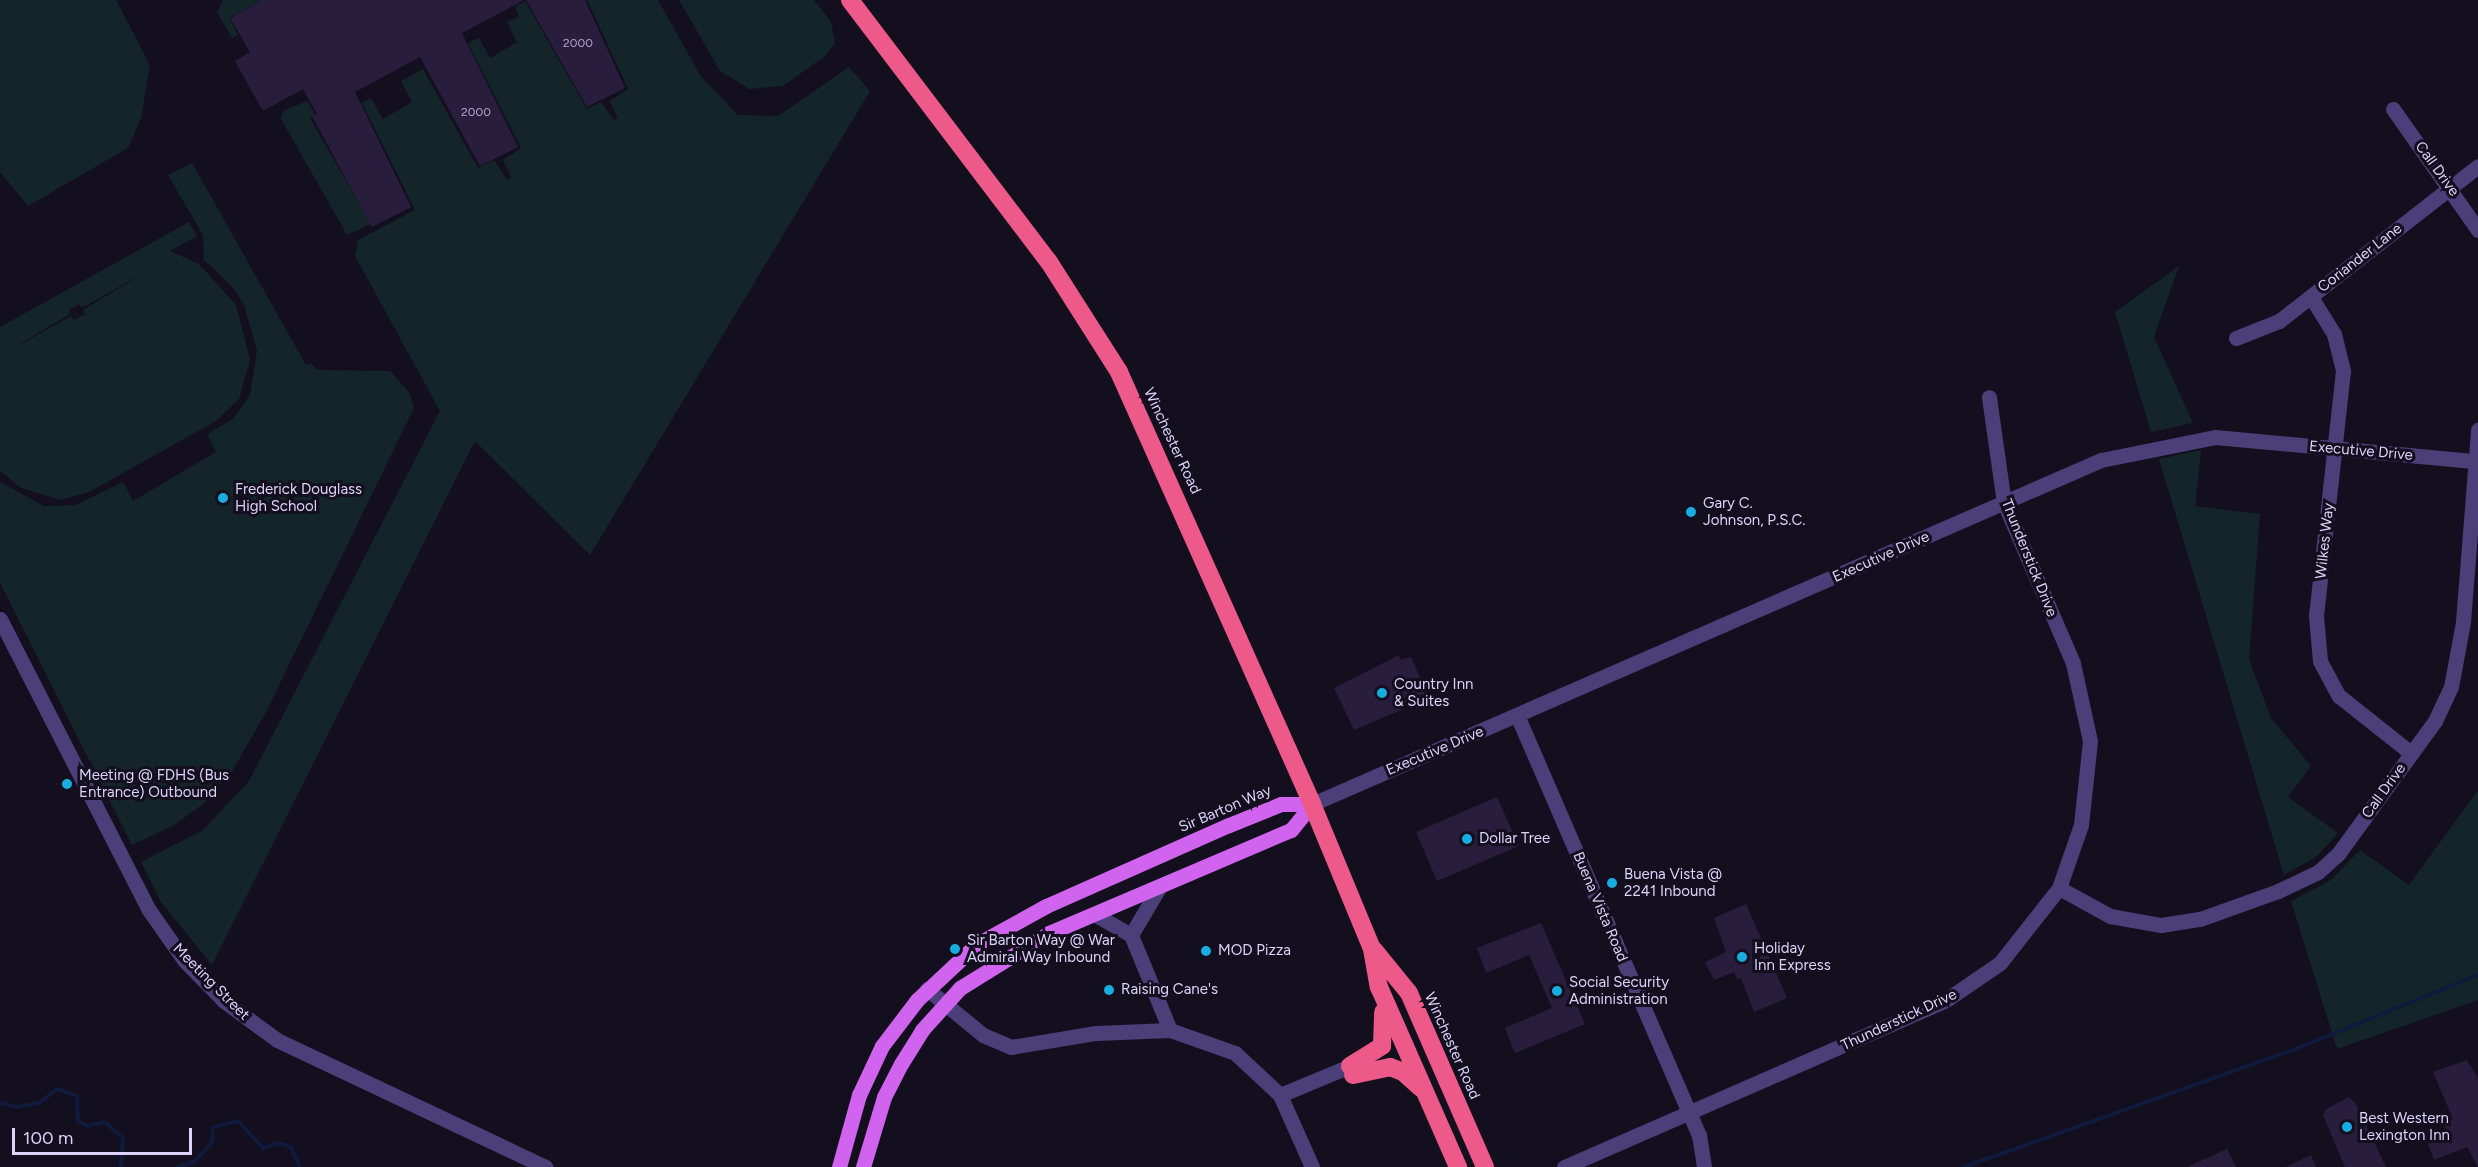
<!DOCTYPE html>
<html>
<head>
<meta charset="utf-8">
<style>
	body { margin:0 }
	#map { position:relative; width:2478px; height:1167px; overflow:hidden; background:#140f1f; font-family:Figtree,sans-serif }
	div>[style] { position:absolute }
	.green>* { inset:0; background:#132528 }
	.stream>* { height:4px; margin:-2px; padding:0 2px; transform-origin:2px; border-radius:2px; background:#101a3c }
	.building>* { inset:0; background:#291d3e }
	.minor>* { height:15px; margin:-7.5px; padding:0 7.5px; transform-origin:7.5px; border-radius:7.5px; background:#4a3f79 }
	.major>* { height:15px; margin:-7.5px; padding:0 7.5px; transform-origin:7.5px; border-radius:7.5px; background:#d064ee }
	.highway>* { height:18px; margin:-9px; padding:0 9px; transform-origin:9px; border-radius:9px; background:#ed5989 }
	.dots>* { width:16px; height:16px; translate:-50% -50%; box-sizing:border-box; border:3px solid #140f1f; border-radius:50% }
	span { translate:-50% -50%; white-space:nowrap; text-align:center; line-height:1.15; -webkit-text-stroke:6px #140f1f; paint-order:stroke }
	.number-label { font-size:12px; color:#afa5cb }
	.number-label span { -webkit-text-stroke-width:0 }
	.street-label { font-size:15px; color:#dcd2fa }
	.poi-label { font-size:15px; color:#dcd2fa }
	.left { translate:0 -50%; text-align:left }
	.scale { position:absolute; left:12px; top:1128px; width:180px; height:27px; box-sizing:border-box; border:3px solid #dcd2fa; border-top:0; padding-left:8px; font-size:18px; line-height:21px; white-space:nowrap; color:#dcd2fa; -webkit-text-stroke:4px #140f1f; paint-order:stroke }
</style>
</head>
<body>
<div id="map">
	<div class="green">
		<i style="clip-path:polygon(0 0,116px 0,150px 65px,141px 118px,128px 148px,28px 206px,0 172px)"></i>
		<i style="clip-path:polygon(223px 0,262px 0,229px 18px,238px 35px,232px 38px,217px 12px)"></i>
		<i style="clip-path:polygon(587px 0,658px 0,700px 75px,738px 115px,778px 116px,849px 67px,870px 91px,590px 555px,475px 441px,212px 965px,161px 902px,141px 862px,203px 830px,249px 781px,440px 411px,355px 256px,358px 240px,415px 210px,362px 103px,371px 98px,383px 119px,412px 102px,401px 81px,423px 69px,478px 168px,494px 160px,507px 180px,511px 177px,503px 160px,521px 148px,468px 43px,479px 38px,490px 58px,517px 42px,507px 22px,519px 16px,515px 7px,525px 1px,587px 109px,601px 102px,614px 120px,618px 118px,609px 101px,628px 89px)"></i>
		<i style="clip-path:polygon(679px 0,814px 0,831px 22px,835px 43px,825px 56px,783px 86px,749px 89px,720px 71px)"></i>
		<i style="clip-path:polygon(307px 101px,315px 114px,310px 118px,371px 224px,347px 235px,281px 119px,283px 111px)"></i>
		<i style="clip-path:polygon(192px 163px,306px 365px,311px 363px,317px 370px,390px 371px,409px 392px,414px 408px,265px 714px,233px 770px,203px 804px,174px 825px,132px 845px,0 583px,0 482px,44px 506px,76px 505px,123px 482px,133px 501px,216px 452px,207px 434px,233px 419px,250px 395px,257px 351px,244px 305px,232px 286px,204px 260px,203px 235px,168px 175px)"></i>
		<i style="clip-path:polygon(evenodd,189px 222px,197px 236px,170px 251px,199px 264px,236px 305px,250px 360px,239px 399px,216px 421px,89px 492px,61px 500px,21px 488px,0 471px,0 327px,189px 222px,151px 269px,83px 310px,85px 314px,74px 320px,71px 316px,3px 354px,70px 314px,69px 310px,79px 304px,82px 308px,151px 269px)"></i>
		<i style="clip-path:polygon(2179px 266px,2154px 337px,2193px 423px,2151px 432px,2115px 312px)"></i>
		<i style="clip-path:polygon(2201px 450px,2195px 506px,2260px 514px,2249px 659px,2271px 718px,2311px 766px,2288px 797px,2338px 833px,2316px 857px,2284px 875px,2159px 459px)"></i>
		<i style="clip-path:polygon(2478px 790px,2478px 1000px,2337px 1049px,2291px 901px,2331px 880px,2360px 850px,2409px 885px)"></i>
	</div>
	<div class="stream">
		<i style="left:0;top:1103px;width:16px;rotate:14deg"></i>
		<i style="left:16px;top:1107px;width:23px;rotate:-10deg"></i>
		<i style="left:39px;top:1103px;width:23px;rotate:-38deg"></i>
		<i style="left:57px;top:1089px;width:21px;rotate:19deg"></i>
		<i style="left:77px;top:1096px;width:25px;rotate:88deg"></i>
		<i style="left:78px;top:1121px;width:10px;rotate:29deg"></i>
		<i style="left:87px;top:1126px;width:18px;rotate:-13deg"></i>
		<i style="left:105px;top:1122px;width:24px;rotate:42deg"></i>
		<i style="left:123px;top:1138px;width:29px;rotate:94deg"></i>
		<i style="left:177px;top:1167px;width:18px;rotate:-16deg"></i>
		<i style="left:194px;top:1162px;width:26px;rotate:-47deg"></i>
		<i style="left:212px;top:1143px;width:16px;rotate:-86deg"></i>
		<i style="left:213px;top:1127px;width:26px;rotate:-13deg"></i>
		<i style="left:238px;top:1121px;width:37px;rotate:47deg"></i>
		<i style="left:263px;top:1148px;width:16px;rotate:-18deg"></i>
		<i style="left:278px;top:1143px;width:14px;rotate:17deg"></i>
		<i style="left:291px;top:1147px;width:22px;rotate:66deg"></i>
		<i style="left:1964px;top:1167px;width:349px;rotate:-19.6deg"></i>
		<i style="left:2293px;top:1050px;width:200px;rotate:-22.1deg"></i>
	</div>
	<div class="building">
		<i style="clip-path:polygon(262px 0,524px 0,462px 33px,518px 147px,480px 166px,420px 57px,355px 92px,411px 207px,372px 227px,312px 116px,317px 114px,303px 89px,263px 111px,235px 61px,250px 52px,230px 18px)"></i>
		<i style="clip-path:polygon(526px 0,585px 0,625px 88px,587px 107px)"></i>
		<i style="clip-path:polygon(1399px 655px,1401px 660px,1411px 657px,1429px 698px,1354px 730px,1334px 688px)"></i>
		<i style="clip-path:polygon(1497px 797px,1519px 846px,1437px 881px,1416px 832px)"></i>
		<i style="clip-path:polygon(1746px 904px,1787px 998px,1754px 1012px,1741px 978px,1737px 979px,1734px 972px,1714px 980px,1705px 962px,1726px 952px,1714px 918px)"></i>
		<i style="clip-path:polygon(1541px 923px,1585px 1024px,1515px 1053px,1505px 1028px,1552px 1008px,1529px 955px,1486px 973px,1477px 948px)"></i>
		<i style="clip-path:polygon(2467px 1060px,2478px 1078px,2478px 1167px,2467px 1147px,2434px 1160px,2428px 1144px,2449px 1134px,2443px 1123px,2453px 1119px,2433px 1072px)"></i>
		<i style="clip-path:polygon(2349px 1097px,2355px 1102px,2386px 1167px,2345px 1167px,2323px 1115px,2326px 1109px)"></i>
		<i style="clip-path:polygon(2227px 1149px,2236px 1167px,2187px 1167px)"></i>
		<i style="clip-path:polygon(2311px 1155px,2316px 1167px,2286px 1167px)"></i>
	</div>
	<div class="minor">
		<i style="left:2393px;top:109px;width:148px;rotate:54.9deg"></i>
		<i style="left:2311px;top:297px;width:44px;rotate:58.1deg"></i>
		<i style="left:2334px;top:334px;width:38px;rotate:76deg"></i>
		<i style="left:2343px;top:371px;width:246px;rotate:96.3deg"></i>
		<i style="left:2316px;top:616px;width:45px;rotate:84.9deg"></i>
		<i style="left:2320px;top:661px;width:40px;rotate:62deg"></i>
		<i style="left:2339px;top:696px;width:92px;rotate:38.4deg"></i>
		<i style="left:2236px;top:338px;width:46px;rotate:-21.6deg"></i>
		<i style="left:2279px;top:321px;width:252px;rotate:-37.9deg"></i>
		<i style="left:0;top:619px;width:327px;rotate:62.9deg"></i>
		<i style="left:149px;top:910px;width:61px;rotate:55deg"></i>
		<i style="left:184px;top:960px;width:57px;rotate:45.7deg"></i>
		<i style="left:224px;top:1001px;width:66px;rotate:36.3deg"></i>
		<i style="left:277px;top:1040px;width:297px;rotate:25.3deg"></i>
		<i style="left:1517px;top:715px;width:458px;rotate:66.6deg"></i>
		<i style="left:1699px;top:1135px;width:32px;rotate:81deg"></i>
		<i style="left:1312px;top:804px;width:861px;rotate:-23.56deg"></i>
		<i style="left:2101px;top:460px;width:116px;rotate:-11.4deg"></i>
		<i style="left:2215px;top:437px;width:262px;rotate:5.3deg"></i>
		<i style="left:2059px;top:888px;width:58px;rotate:28.8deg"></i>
		<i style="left:2110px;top:916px;width:52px;rotate:10deg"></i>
		<i style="left:2161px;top:925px;width:39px;rotate:-9deg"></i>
		<i style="left:2200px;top:919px;width:83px;rotate:-19.7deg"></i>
		<i style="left:2278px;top:891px;width:44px;rotate:-25.4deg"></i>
		<i style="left:2318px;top:872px;width:27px;rotate:-42deg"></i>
		<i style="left:2338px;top:854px;width:165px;rotate:-53.9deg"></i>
		<i style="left:2435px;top:721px;width:38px;rotate:-65deg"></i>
		<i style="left:2451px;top:687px;width:66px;rotate:-79.5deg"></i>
		<i style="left:2463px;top:622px;width:193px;rotate:-85.5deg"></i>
		<i style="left:1094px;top:914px;width:43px;rotate:29.6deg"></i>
		<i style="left:1131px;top:935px;width:103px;rotate:67.7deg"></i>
		<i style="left:1131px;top:935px;width:57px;rotate:-59.4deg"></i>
		<i style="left:927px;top:989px;width:72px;rotate:39.4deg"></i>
		<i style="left:983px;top:1035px;width:30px;rotate:23deg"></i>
		<i style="left:1011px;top:1047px;width:86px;rotate:-9.4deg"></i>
		<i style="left:1096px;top:1033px;width:74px;rotate:-2.3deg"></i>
		<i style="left:1170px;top:1030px;width:69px;rotate:19.5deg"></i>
		<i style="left:1235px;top:1053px;width:62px;rotate:43deg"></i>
		<i style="left:1280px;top:1095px;width:79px;rotate:66deg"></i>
		<i style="left:1280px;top:1095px;width:76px;rotate:-22.5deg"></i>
		<i style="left:1564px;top:1167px;width:417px;rotate:-23.6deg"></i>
		<i style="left:1946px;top:1000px;width:65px;rotate:-34.4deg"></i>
		<i style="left:2000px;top:963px;width:95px;rotate:-51.8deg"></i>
		<i style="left:2059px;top:888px;width:67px;rotate:-70.8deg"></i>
		<i style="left:2081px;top:825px;width:84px;rotate:-83.9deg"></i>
		<i style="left:2090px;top:741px;width:80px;rotate:-102.3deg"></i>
		<i style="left:2073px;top:663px;width:174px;rotate:-113.3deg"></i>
		<i style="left:2004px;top:503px;width:107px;rotate:-98.1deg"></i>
	</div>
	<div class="major">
		<i style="left:839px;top:1167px;width:75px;rotate:-74.5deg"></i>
		<i style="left:859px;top:1095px;width:54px;rotate:-64.9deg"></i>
		<i style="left:882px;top:1046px;width:58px;rotate:-52.7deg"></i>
		<i style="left:917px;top:1000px;width:82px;rotate:-43deg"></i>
		<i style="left:977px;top:944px;width:79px;rotate:-28.8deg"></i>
		<i style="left:1046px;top:906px;width:200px;rotate:-23.9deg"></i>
		<i style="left:1229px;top:825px;width:56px;rotate:-22deg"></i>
		<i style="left:1281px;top:804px;width:31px"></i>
		<i style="left:863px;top:1167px;width:73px;rotate:-73.3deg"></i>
		<i style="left:884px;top:1097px;width:37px;rotate:-63deg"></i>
		<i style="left:901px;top:1064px;width:40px;rotate:-58deg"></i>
		<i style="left:922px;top:1030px;width:57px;rotate:-47.9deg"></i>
		<i style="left:960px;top:988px;width:105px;rotate:-31.7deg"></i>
		<i style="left:1049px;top:933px;width:263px;rotate:-23.1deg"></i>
		<i style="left:1291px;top:830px;width:33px;rotate:-51deg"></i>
	</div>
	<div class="highway">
		<i style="left:850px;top:0;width:329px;rotate:52.8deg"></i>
		<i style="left:1049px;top:262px;width:130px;rotate:57.5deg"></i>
		<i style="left:1119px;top:372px;width:473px;rotate:65.9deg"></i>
		<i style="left:1312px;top:804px;width:157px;rotate:67.5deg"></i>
		<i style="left:1372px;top:949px;width:39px;rotate:80deg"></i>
		<i style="left:1379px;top:987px;width:197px;rotate:66.3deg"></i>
		<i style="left:1374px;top:950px;width:55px;rotate:50.9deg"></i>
		<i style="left:1409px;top:993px;width:190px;rotate:66.4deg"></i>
		<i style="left:1350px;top:1066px;width:38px;rotate:-32deg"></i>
		<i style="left:1382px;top:1046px;width:34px;rotate:-88deg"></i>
		<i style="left:1353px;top:1075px;width:38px;rotate:-12deg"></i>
		<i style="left:1390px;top:1067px;width:14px;rotate:21deg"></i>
		<i style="left:1403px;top:1072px;width:24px;rotate:42deg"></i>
	</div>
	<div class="dots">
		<i style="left:223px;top:498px;background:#18ade0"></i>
		<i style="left:1691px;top:512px;background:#18ade0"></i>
		<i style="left:1382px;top:693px;background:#18ade0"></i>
		<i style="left:67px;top:784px;background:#18ade0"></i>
		<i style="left:1467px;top:839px;background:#18ade0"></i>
		<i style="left:1612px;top:883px;background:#18ade0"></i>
		<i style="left:955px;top:949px;background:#18ade0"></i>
		<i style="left:1206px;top:951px;background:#18ade0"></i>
		<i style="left:1742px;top:957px;background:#18ade0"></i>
		<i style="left:1109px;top:990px;background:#18ade0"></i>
		<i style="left:1557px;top:991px;background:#18ade0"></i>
		<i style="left:2347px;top:1127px;background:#18ade0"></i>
	</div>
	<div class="number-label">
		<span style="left:578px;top:44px">2000</span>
		<span style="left:476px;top:113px">2000</span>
	</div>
	<div class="street-label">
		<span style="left:2437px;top:169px;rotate:54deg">Call Drive</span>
		<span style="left:2360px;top:258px;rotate:-38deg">Coriander Lane</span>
		<span style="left:1172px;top:441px;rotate:65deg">Winchester Road</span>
		<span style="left:2361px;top:451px;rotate:5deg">Executive Drive</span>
		<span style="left:2325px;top:541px;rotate:-84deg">Wilkes Way</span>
		<span style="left:1881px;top:557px;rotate:-24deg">Executive Drive</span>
		<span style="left:2029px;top:558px;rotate:68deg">Thunderstick Drive</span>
		<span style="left:1435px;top:751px;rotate:-23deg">Executive Drive</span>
		<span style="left:2384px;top:791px;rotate:-54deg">Call Drive</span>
		<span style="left:1225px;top:809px;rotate:-23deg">Sir Barton Way</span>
		<span style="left:1600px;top:907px;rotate:67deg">Buena Vista Road</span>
		<span style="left:211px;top:982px;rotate:45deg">Meeting Street</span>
		<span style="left:1899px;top:1020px;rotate:-25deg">Thunderstick Drive</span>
		<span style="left:1452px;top:1046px;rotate:66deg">Winchester Road</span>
	</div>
	<div class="poi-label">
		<span class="left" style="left:235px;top:498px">Frederick Douglass<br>High School</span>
		<span class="left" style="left:1703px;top:512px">Gary C.<br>Johnson, P.S.C.</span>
		<span class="left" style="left:1394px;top:693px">Country Inn<br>&amp; Suites</span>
		<span class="left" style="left:79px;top:784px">Meeting @ FDHS (Bus<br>Entrance) Outbound</span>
		<span class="left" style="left:1479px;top:839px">Dollar Tree</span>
		<span class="left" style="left:1624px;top:883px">Buena Vista @<br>2241 Inbound</span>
		<span class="left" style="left:967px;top:949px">Sir Barton Way @ War<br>Admiral Way Inbound</span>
		<span class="left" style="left:1754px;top:957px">Holiday<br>Inn Express</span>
		<span class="left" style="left:1218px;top:951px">MOD Pizza</span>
		<span class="left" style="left:1569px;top:991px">Social Security<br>Administration</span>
		<span class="left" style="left:1121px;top:990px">Raising Cane's</span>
		<span class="left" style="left:2359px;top:1127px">Best Western<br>Lexington Inn</span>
	</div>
	<div class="scale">100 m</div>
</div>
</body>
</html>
